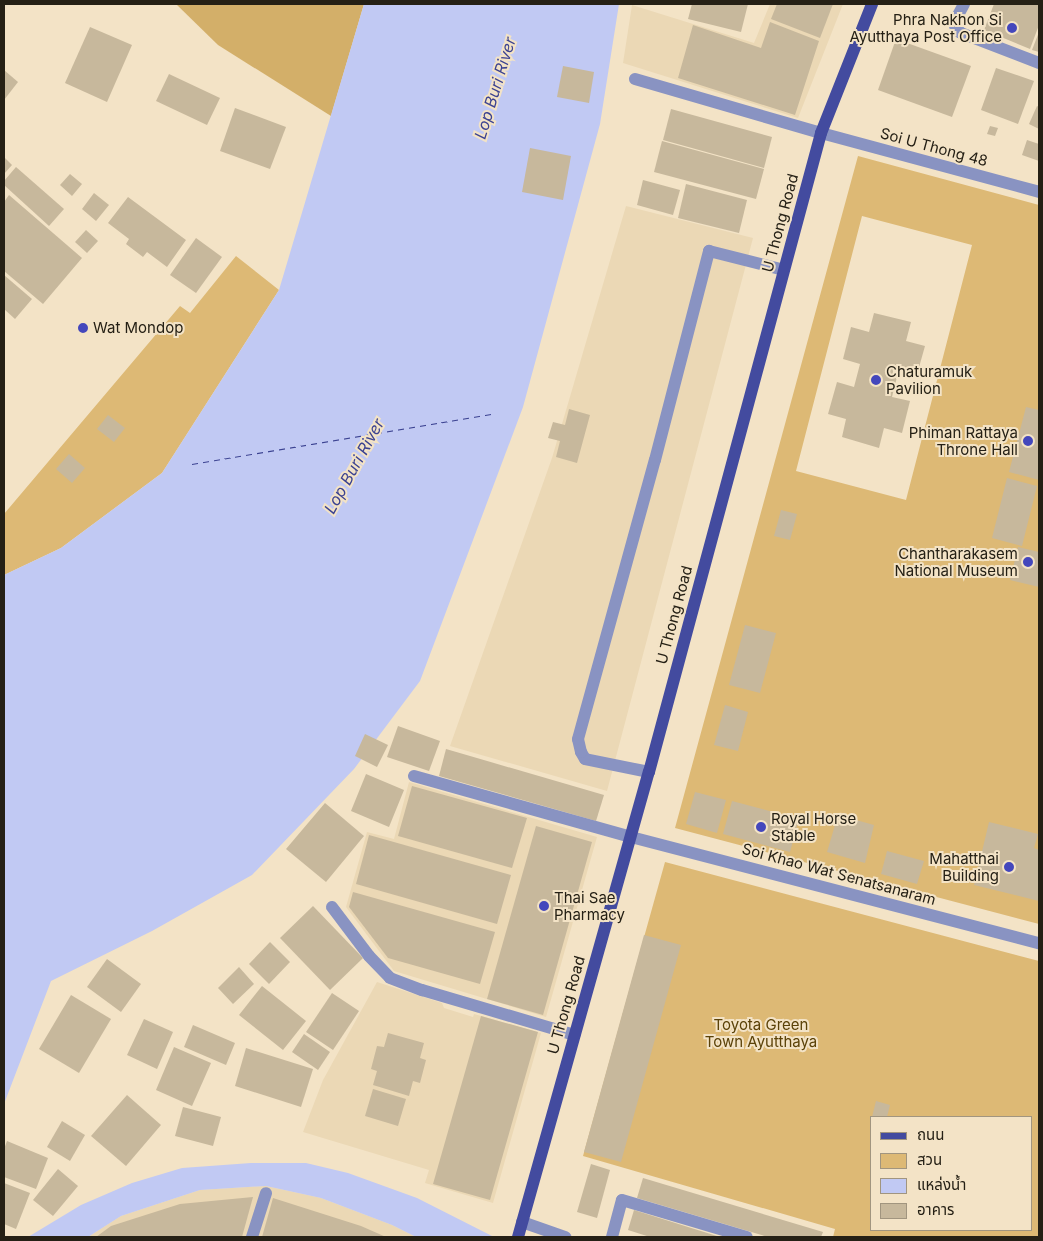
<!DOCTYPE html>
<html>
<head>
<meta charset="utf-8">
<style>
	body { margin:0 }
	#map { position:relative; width:1043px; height:1241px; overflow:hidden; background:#f3e3c6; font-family:Inter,"Noto Sans Thai",sans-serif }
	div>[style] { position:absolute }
	.built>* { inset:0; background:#ebd8b5 }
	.green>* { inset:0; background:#ddb975 }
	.forest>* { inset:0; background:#d3af69 }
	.water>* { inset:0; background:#c1c9f3 }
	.ferry>* { height:1px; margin-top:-0.5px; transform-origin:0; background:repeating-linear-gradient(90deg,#3b4291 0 6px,transparent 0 11px) }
	.building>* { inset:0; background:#c7b89c }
	.minor>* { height:12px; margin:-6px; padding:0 6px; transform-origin:6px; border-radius:6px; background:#8993c2 }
	.major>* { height:12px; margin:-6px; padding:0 6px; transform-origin:6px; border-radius:6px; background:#434b9f }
	.dots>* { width:14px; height:14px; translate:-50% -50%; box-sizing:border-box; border:2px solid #f3e3c6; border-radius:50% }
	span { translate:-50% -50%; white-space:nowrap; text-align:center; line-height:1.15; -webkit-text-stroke:4px #f3e3c6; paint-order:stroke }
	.poi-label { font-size:15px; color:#252015 }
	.right { translate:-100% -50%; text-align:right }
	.left { translate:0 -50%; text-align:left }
	.street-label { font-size:15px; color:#252015 }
	.park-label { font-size:15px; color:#5b4208 }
	.water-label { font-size:16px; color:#3b4291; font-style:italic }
	.frame { position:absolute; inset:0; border:5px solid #252015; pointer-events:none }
	.legend { position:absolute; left:870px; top:1116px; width:162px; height:115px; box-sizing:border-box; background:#f3e3c6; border:1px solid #a1957f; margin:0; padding:6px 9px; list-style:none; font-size:15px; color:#252015 }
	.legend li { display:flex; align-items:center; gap:10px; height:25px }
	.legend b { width:25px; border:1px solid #a1957f }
</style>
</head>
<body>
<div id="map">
	<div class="built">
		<i style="clip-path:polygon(770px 4px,843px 4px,798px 118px,623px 63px,632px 5px,754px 43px)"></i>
		<i style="clip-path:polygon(626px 206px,753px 238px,607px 791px,450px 746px,552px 458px)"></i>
		<i style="clip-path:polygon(409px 782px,597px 837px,546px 1017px,394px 971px,346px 907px,367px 832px,394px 839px)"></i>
		<i style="clip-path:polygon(377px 982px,442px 1003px,444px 1008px,473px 1017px,474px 1014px,541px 1033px,493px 1203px,425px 1183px,429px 1170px,303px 1132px,323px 1080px)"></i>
		<i style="clip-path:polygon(266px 1186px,321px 1198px,392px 1225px,416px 1237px,88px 1237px,121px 1216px,200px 1190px)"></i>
	</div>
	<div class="green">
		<i style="clip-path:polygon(evenodd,858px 156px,1039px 205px,1039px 924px,675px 828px,858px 156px,862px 216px,972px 245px,906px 500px,796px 471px,862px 216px)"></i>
		<i style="clip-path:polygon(236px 256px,279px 290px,162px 473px,61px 548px,4px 575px,4px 514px,180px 306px,190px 313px)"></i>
		<i style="clip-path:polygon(evenodd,665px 862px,1039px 961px,1039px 1237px,833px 1237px,835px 1229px,583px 1156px,665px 862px,872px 1117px,1032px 1117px,1032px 1230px,872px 1230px,872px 1117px)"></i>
	</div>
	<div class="forest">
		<i style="clip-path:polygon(176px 4px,364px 4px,331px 116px,218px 45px)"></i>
	</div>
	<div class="water">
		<i style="clip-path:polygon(364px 4px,619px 4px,600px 124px,523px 407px,420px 681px,354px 769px,252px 875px,152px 931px,51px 981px,4px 1104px,4px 575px,61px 548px,162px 473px,279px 290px)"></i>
		<i style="clip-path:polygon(251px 1163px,306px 1163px,348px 1173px,417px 1198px,494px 1237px,416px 1237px,392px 1225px,321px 1198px,266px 1186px,200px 1190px,121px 1216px,88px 1237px,28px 1237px,81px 1205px,132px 1183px,182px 1168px)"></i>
	</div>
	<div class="ferry">
		<i style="left:192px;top:464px;width:308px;rotate:-9.5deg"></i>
	</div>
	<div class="building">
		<i style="clip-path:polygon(692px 4px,748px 4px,741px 32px,688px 19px)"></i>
		<i style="clip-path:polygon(777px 4px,833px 4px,820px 38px,771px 19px)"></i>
		<i style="clip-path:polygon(994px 4px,1039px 4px,1039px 25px,1030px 49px,984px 30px)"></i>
		<i style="clip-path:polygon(770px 22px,819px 41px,795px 115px,678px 78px,693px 25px,761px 48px)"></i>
		<i style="clip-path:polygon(90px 27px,132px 45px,107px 102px,65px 83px)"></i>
		<i style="clip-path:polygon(1039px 32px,1039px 52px,1032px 50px)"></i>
		<i style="clip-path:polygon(896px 39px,971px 66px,952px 117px,878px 90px)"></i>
		<i style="clip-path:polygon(563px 66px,594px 72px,589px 103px,557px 97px)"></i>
		<i style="clip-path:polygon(996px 68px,1034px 81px,1018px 124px,981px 110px)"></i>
		<i style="clip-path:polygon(4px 70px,18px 82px,4px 100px)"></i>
		<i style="clip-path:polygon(169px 74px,220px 98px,207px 125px,156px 101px)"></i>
		<i style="clip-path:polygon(1037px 106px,1039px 107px,1039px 129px,1029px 124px)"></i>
		<i style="clip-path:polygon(235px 108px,286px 127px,270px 169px,220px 151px)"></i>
		<i style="clip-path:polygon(671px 109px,772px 137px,764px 168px,663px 140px)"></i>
		<i style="clip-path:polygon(990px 126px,998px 128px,995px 136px,987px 134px)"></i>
		<i style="clip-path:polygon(1027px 140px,1039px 144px,1039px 161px,1022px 155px)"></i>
		<i style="clip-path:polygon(662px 141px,764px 169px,756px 199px,654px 172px)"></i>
		<i style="clip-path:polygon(530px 148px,571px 156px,563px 200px,522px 192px)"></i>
		<i style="clip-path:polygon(4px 157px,12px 165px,4px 174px)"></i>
		<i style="clip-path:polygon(16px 167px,64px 209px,49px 226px,4px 185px,4px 181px)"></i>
		<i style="clip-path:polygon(70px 174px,82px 184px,72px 196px,60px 185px)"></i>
		<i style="clip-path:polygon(643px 180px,680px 190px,673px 215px,637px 205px)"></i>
		<i style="clip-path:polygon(686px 184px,747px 200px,739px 233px,678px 218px)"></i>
		<i style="clip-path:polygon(94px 193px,109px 205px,96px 221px,82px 209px)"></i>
		<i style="clip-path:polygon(9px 195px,82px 258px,43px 304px,4px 271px,4px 202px)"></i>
		<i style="clip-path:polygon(128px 197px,186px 240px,167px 267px,147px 252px,143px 257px,126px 244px,129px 239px,108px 223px)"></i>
		<i style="clip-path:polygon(86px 230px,98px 241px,87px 253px,75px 242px)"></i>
		<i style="clip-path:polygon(196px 238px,222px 257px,196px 293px,170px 275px)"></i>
		<i style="clip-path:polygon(4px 275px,32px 299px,15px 319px,4px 309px)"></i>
		<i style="clip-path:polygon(874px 313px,911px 322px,906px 341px,925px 346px,916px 378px,898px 373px,892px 397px,910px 401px,902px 433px,884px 428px,879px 448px,842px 437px,846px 419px,828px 414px,837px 382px,854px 387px,860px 364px,843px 359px,851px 327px,869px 332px)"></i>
		<i style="clip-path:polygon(1026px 407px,1039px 410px,1039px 480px,1009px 472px)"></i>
		<i style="clip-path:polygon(569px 409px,590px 415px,577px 463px,556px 457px,560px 441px,548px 438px,553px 422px,565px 425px)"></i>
		<i style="clip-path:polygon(108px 415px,125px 428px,114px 442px,97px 429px)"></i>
		<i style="clip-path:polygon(69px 454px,85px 468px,72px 483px,56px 469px)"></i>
		<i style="clip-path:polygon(1007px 478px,1037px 486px,1022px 546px,992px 538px)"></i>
		<i style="clip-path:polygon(781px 510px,797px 514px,790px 540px,774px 536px)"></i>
		<i style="clip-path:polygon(1018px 547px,1039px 552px,1039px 587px,1010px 580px)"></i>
		<i style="clip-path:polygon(745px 625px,776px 633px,760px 693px,729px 685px)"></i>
		<i style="clip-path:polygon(725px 705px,748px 712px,738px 751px,714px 745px)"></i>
		<i style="clip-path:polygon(398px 726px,440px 741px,429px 771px,387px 757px)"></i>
		<i style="clip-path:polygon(365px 734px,388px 745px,377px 767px,355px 756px)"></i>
		<i style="clip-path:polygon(446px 749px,604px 795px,596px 821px,439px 776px)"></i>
		<i style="clip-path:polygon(366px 774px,404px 790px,389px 827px,351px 811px)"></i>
		<i style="clip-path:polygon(412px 786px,527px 818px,512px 868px,398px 836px)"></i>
		<i style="clip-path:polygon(695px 792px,726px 800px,717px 833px,686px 824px)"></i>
		<i style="clip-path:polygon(732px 801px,799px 819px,790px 852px,723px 834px)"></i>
		<i style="clip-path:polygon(325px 803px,364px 836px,326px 882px,286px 849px)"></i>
		<i style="clip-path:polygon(838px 815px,874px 825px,865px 863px,827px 852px)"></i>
		<i style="clip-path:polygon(989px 822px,1038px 834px,1034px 848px,1039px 850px,1039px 901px,974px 885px)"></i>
		<i style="clip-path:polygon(536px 826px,592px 842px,543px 1015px,487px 999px)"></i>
		<i style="clip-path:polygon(369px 835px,511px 875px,497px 924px,356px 884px)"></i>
		<i style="clip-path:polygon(887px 851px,924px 861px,917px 884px,881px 874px)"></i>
		<i style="clip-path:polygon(353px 892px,495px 932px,480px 984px,388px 958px,349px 907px)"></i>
		<i style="clip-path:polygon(313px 906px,363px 958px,330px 990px,280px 938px)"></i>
		<i style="clip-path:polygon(644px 935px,681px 945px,621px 1162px,584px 1152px)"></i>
		<i style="clip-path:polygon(270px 942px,290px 962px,269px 984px,249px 964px)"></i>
		<i style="clip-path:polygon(107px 959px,141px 984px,121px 1012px,87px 987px)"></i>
		<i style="clip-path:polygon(239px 967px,254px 984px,233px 1004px,218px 988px)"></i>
		<i style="clip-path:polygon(262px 986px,306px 1021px,283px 1050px,239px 1015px)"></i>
		<i style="clip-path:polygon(332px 993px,359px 1011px,333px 1050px,306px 1032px)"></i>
		<i style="clip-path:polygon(71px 995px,111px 1019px,79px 1073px,39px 1049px)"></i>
		<i style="clip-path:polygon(481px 1016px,538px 1032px,490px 1200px,433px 1184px)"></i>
		<i style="clip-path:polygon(144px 1019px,173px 1032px,157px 1069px,127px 1055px)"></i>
		<i style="clip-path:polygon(193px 1025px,235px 1043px,226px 1065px,184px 1047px)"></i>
		<i style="clip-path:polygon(388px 1033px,424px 1043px,420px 1058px,426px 1060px,420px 1083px,413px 1081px,409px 1096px,373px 1085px,377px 1071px,371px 1069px,377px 1046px,384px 1047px)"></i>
		<i style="clip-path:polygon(304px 1034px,330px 1052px,318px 1070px,292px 1052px)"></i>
		<i style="clip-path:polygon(174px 1047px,211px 1063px,192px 1106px,156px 1090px)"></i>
		<i style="clip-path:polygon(246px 1048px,313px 1069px,301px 1107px,235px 1086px)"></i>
		<i style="clip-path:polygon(373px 1089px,406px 1099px,398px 1126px,365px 1116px)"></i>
		<i style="clip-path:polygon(127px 1095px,161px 1125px,126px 1166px,91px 1136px)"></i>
		<i style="clip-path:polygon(876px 1101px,890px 1105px,887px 1117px,872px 1117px)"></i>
		<i style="clip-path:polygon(183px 1107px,221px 1117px,213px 1146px,175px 1136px)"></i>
		<i style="clip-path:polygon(62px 1121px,85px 1135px,70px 1161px,47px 1147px)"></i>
		<i style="clip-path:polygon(7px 1141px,48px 1158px,36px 1189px,4px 1177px,4px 1149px)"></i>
		<i style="clip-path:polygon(591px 1164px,610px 1170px,597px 1218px,577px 1212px)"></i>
		<i style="clip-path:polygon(58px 1169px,78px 1186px,53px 1216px,33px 1200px)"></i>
		<i style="clip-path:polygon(643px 1178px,823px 1232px,821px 1237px,768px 1237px,637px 1198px)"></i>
		<i style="clip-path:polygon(4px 1183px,30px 1193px,16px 1229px,4px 1224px)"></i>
		<i style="clip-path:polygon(253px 1197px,242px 1237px,96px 1237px,111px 1226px,180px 1204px)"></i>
		<i style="clip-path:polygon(273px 1198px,361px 1226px,386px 1237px,262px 1237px)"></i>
		<i style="clip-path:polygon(634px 1210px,720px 1237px,650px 1237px,628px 1230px)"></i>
	</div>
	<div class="minor">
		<i style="left:964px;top:4px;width:21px;rotate:118deg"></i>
		<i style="left:954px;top:23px;width:6px;rotate:72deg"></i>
		<i style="left:956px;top:29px;width:6px;rotate:39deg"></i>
		<i style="left:961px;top:33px;width:84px;rotate:21deg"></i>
		<i style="left:635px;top:79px;width:194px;rotate:16.2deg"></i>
		<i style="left:821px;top:133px;width:226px;rotate:15.1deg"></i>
		<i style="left:649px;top:772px;width:65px;rotate:-168.5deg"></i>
		<i style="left:585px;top:759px;width:8px;rotate:-120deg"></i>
		<i style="left:581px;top:752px;width:13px;rotate:-103deg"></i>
		<i style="left:578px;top:739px;width:289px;rotate:-74.6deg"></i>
		<i style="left:655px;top:460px;width:216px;rotate:-75.5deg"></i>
		<i style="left:709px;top:251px;width:77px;rotate:14.2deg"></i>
		<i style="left:414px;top:776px;width:225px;rotate:15.7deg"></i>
		<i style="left:631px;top:837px;width:422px;rotate:14.6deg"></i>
		<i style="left:332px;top:907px;width:61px;rotate:52.9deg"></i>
		<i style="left:369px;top:956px;width:30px;rotate:46deg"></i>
		<i style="left:390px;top:978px;width:34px;rotate:21deg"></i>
		<i style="left:422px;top:990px;width:159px;rotate:16.4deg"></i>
		<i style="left:522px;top:1222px;width:46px;rotate:19.2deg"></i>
		<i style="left:252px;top:1237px;width:46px;rotate:-72.3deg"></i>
		<i style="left:612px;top:1237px;width:38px;rotate:-75deg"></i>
		<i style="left:622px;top:1200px;width:130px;rotate:16.5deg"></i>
	</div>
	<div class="major">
		<i style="left:518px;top:1237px;width:483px;rotate:-74.3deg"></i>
		<i style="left:649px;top:772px;width:662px;rotate:-74.93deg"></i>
		<i style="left:821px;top:133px;width:139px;rotate:-68.4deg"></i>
	</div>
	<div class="dots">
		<i style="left:1012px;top:28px;background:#4447bc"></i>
		<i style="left:83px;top:328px;background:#4447bc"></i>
		<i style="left:876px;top:380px;background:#4447bc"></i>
		<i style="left:1028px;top:441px;background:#4447bc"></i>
		<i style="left:1028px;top:562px;background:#4447bc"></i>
		<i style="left:761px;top:827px;background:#4447bc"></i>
		<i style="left:1009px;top:867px;background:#4447bc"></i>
		<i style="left:544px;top:906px;background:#4447bc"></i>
	</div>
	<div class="poi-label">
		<span class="right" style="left:1002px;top:28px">Phra Nakhon Si<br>Ayutthaya Post Office</span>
		<span class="left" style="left:93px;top:328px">Wat Mondop</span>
		<span class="left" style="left:886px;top:380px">Chaturamuk<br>Pavilion</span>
		<span class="right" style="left:1018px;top:441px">Phiman Rattaya<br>Throne Hall</span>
		<span class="right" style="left:1018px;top:562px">Chantharakasem<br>National Museum</span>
		<span class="left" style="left:771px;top:827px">Royal Horse<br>Stable</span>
		<span class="right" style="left:999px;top:867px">Mahatthai<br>Building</span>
		<span class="left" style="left:554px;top:906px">Thai Sae<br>Pharmacy</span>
	</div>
	<div class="street-label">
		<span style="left:934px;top:147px;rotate:15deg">Soi U Thong 48</span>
		<span style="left:780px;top:223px;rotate:-75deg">U Thong Road</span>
		<span style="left:674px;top:615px;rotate:-75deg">U Thong Road</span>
		<span style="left:839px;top:874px;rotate:15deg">Soi Khao Wat Senatsanaram</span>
		<span style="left:566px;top:1005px;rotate:-74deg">U Thong Road</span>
	</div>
	<div class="park-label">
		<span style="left:761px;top:1033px">Toyota Green<br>Town Ayutthaya</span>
	</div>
	<div class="water-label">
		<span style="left:495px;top:88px;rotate:-73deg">Lop Buri River</span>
		<span style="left:354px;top:466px;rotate:-61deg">Lop Buri River</span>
	</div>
	<div class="frame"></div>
	<ul class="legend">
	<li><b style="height:6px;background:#434b9f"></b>ถนน</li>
	<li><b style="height:14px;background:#ddb975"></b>สวน</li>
	<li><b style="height:14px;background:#c1c9f3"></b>แหล่งน้ำ</li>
	<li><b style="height:14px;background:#c7b89c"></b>อาคาร</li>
	</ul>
</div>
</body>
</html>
